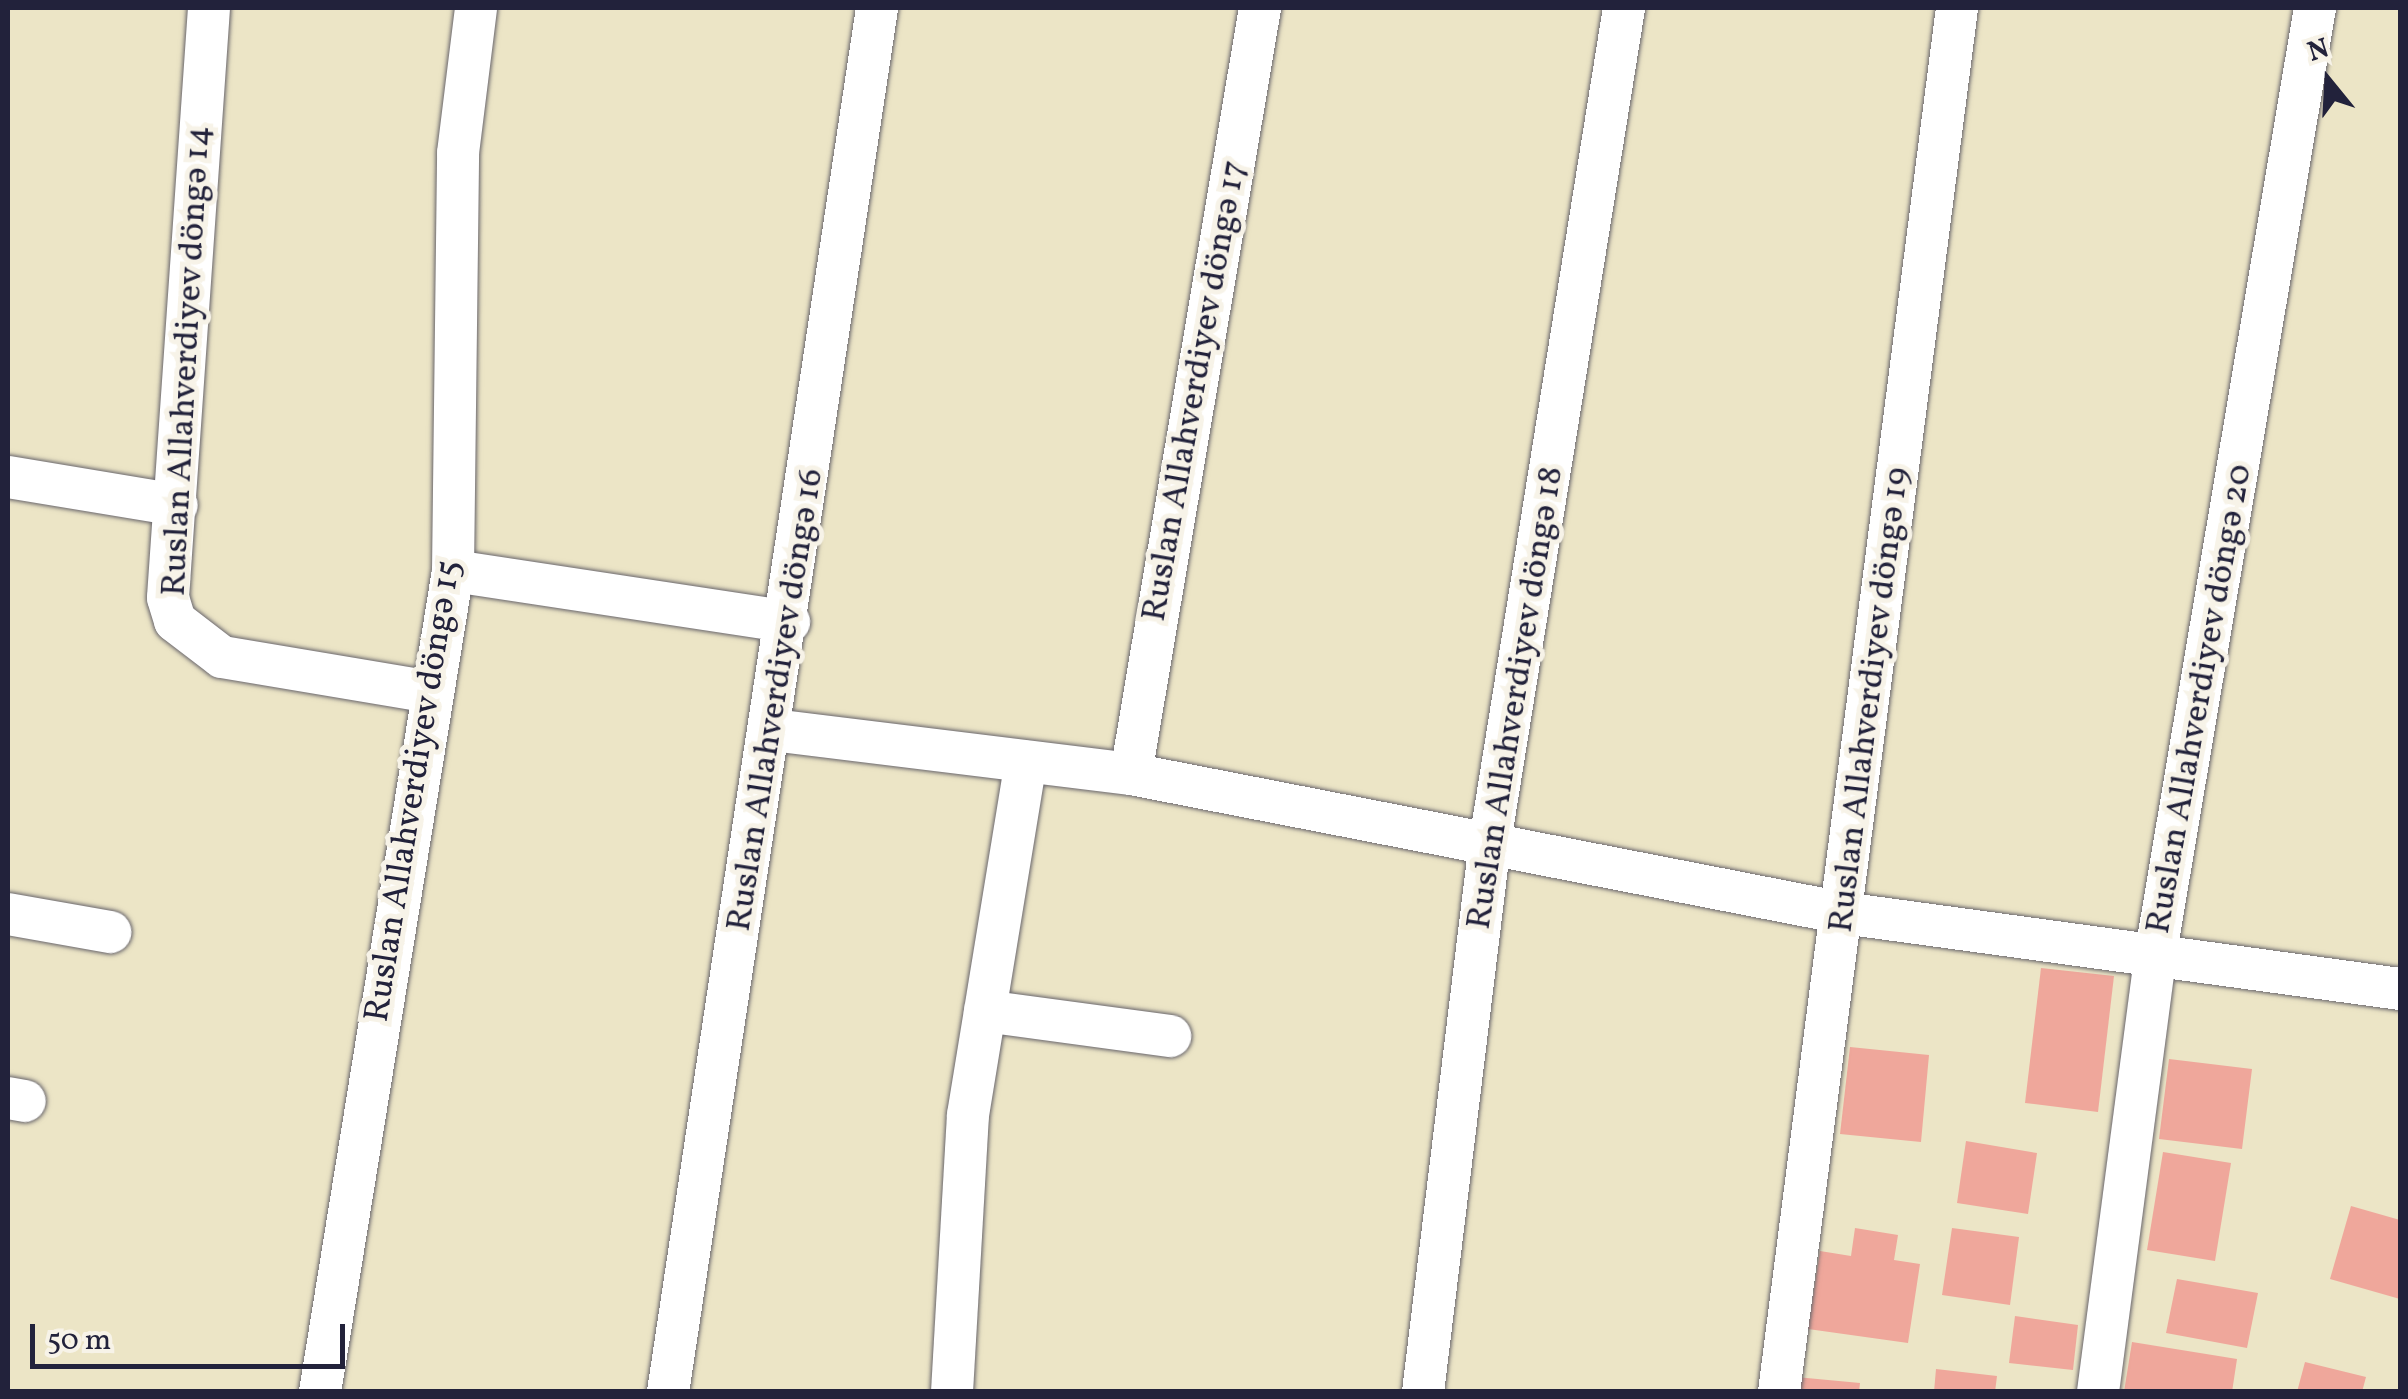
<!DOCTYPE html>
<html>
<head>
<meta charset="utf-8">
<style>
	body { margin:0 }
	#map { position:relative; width:2408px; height:1399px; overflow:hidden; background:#ece5c6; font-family:Vollkorn,serif }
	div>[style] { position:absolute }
	.building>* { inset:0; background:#efa79b }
	.roads { filter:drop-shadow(0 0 2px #69666c) drop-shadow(0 0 2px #69666c) }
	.minor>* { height:42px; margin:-21px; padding:0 21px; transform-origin:21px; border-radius:21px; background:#fff }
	span { translate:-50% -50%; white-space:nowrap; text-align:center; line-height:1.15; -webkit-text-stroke:10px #f7f3e8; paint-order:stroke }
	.street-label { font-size:35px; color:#22223b }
	.frame { position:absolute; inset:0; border:10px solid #22223b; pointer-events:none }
	.north { position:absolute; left:2278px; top:30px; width:100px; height:100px; -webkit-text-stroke:8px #f7f3e8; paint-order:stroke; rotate:342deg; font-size:28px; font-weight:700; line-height:40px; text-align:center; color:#22223b }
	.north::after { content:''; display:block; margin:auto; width:35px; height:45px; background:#22223b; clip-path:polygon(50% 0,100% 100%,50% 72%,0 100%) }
	.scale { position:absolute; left:30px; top:1324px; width:315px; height:45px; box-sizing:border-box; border:5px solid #22223b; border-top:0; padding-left:12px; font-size:30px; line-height:35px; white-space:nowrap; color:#22223b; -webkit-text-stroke:8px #f7f3e8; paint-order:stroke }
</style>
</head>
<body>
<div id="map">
	<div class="building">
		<i style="clip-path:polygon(2041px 968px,2114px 976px,2098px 1112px,2025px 1103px)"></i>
		<i style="clip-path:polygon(1850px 1047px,1929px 1055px,1921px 1142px,1840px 1134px)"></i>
		<i style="clip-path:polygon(2169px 1059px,2252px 1069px,2242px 1149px,2159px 1139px)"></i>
		<i style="clip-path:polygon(1966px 1141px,2037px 1153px,2028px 1214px,1957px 1203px)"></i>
		<i style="clip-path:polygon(2163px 1152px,2231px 1163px,2215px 1261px,2147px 1250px)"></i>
		<i style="clip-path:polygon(2351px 1206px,2400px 1220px,2400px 1299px,2330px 1279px)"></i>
		<i style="clip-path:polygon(1855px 1228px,1898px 1235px,1894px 1260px,1920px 1264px,1908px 1343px,1808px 1329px,1820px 1251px,1851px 1256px)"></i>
		<i style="clip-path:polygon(1952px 1228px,2019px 1237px,2010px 1305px,1942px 1295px)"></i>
		<i style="clip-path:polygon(2177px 1279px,2258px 1293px,2247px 1348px,2166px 1333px)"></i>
		<i style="clip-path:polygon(2015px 1316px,2078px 1325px,2073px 1370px,2009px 1363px)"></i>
		<i style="clip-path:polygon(2132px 1342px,2237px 1359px,2232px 1392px,2124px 1392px)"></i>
		<i style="clip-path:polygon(2305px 1362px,2366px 1377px,2362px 1392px,2297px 1392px)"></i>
		<i style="clip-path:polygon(1936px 1369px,1997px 1376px,1995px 1392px,1934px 1392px)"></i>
		<i style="clip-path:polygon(1796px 1377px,1860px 1383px,1859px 1392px,1795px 1392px)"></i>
	</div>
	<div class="roads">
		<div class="minor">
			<i style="left:209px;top:8px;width:591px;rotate:93.98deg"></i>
			<i style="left:168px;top:598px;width:24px;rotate:73deg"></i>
			<i style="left:175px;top:621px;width:59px;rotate:37.5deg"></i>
			<i style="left:222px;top:657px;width:212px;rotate:9.5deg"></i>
			<i style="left:8px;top:477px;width:171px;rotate:9.4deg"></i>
			<i style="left:453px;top:571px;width:340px;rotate:8.6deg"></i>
			<i style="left:772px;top:730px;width:362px;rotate:7deg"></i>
			<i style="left:1131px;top:774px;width:725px;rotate:11.05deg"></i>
			<i style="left:1843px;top:913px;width:562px;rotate:7.77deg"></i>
			<i style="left:1131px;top:774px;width:777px;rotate:-80.44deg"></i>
			<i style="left:8px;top:914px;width:104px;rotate:10deg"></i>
			<i style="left:985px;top:1011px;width:187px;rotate:7.7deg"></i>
			<i style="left:8px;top:1098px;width:17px;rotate:10deg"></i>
			<i style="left:320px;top:1392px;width:832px;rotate:-80.8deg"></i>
			<i style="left:453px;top:571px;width:418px;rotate:-89.3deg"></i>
			<i style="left:458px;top:153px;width:146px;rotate:-82.9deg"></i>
			<i style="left:668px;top:1392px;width:1400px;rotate:-81.41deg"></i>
			<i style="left:952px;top:1392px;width:277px;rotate:-86.7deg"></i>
			<i style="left:968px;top:1115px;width:358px;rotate:-80.7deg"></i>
			<i style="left:1423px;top:1392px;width:554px;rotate:-83.05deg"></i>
			<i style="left:1490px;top:842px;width:845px;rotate:-80.87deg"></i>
			<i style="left:1779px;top:1392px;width:1395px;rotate:-82.67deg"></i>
			<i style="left:2098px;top:1392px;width:444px;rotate:-82.5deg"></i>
			<i style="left:2156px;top:952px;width:957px;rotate:-80.44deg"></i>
		</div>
	</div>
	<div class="street-label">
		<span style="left:187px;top:361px;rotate:-87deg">Ruslan Allahverdiyev döngə 14</span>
		<span style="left:1195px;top:391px;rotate:-80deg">Ruslan Allahverdiyev döngə 17</span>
		<span style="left:1516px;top:698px;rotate:-81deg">Ruslan Allahverdiyev döngə 18</span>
		<span style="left:2200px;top:699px;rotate:-80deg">Ruslan Allahverdiyev döngə 20</span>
		<span style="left:776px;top:700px;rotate:-81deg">Ruslan Allahverdiyev döngə 16</span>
		<span style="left:1870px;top:700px;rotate:-83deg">Ruslan Allahverdiyev döngə 19</span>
		<span style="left:414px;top:791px;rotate:-81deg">Ruslan Allahverdiyev döngə 15</span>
	</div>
	<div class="frame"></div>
	<div class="north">N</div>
	<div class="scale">50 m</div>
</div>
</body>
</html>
